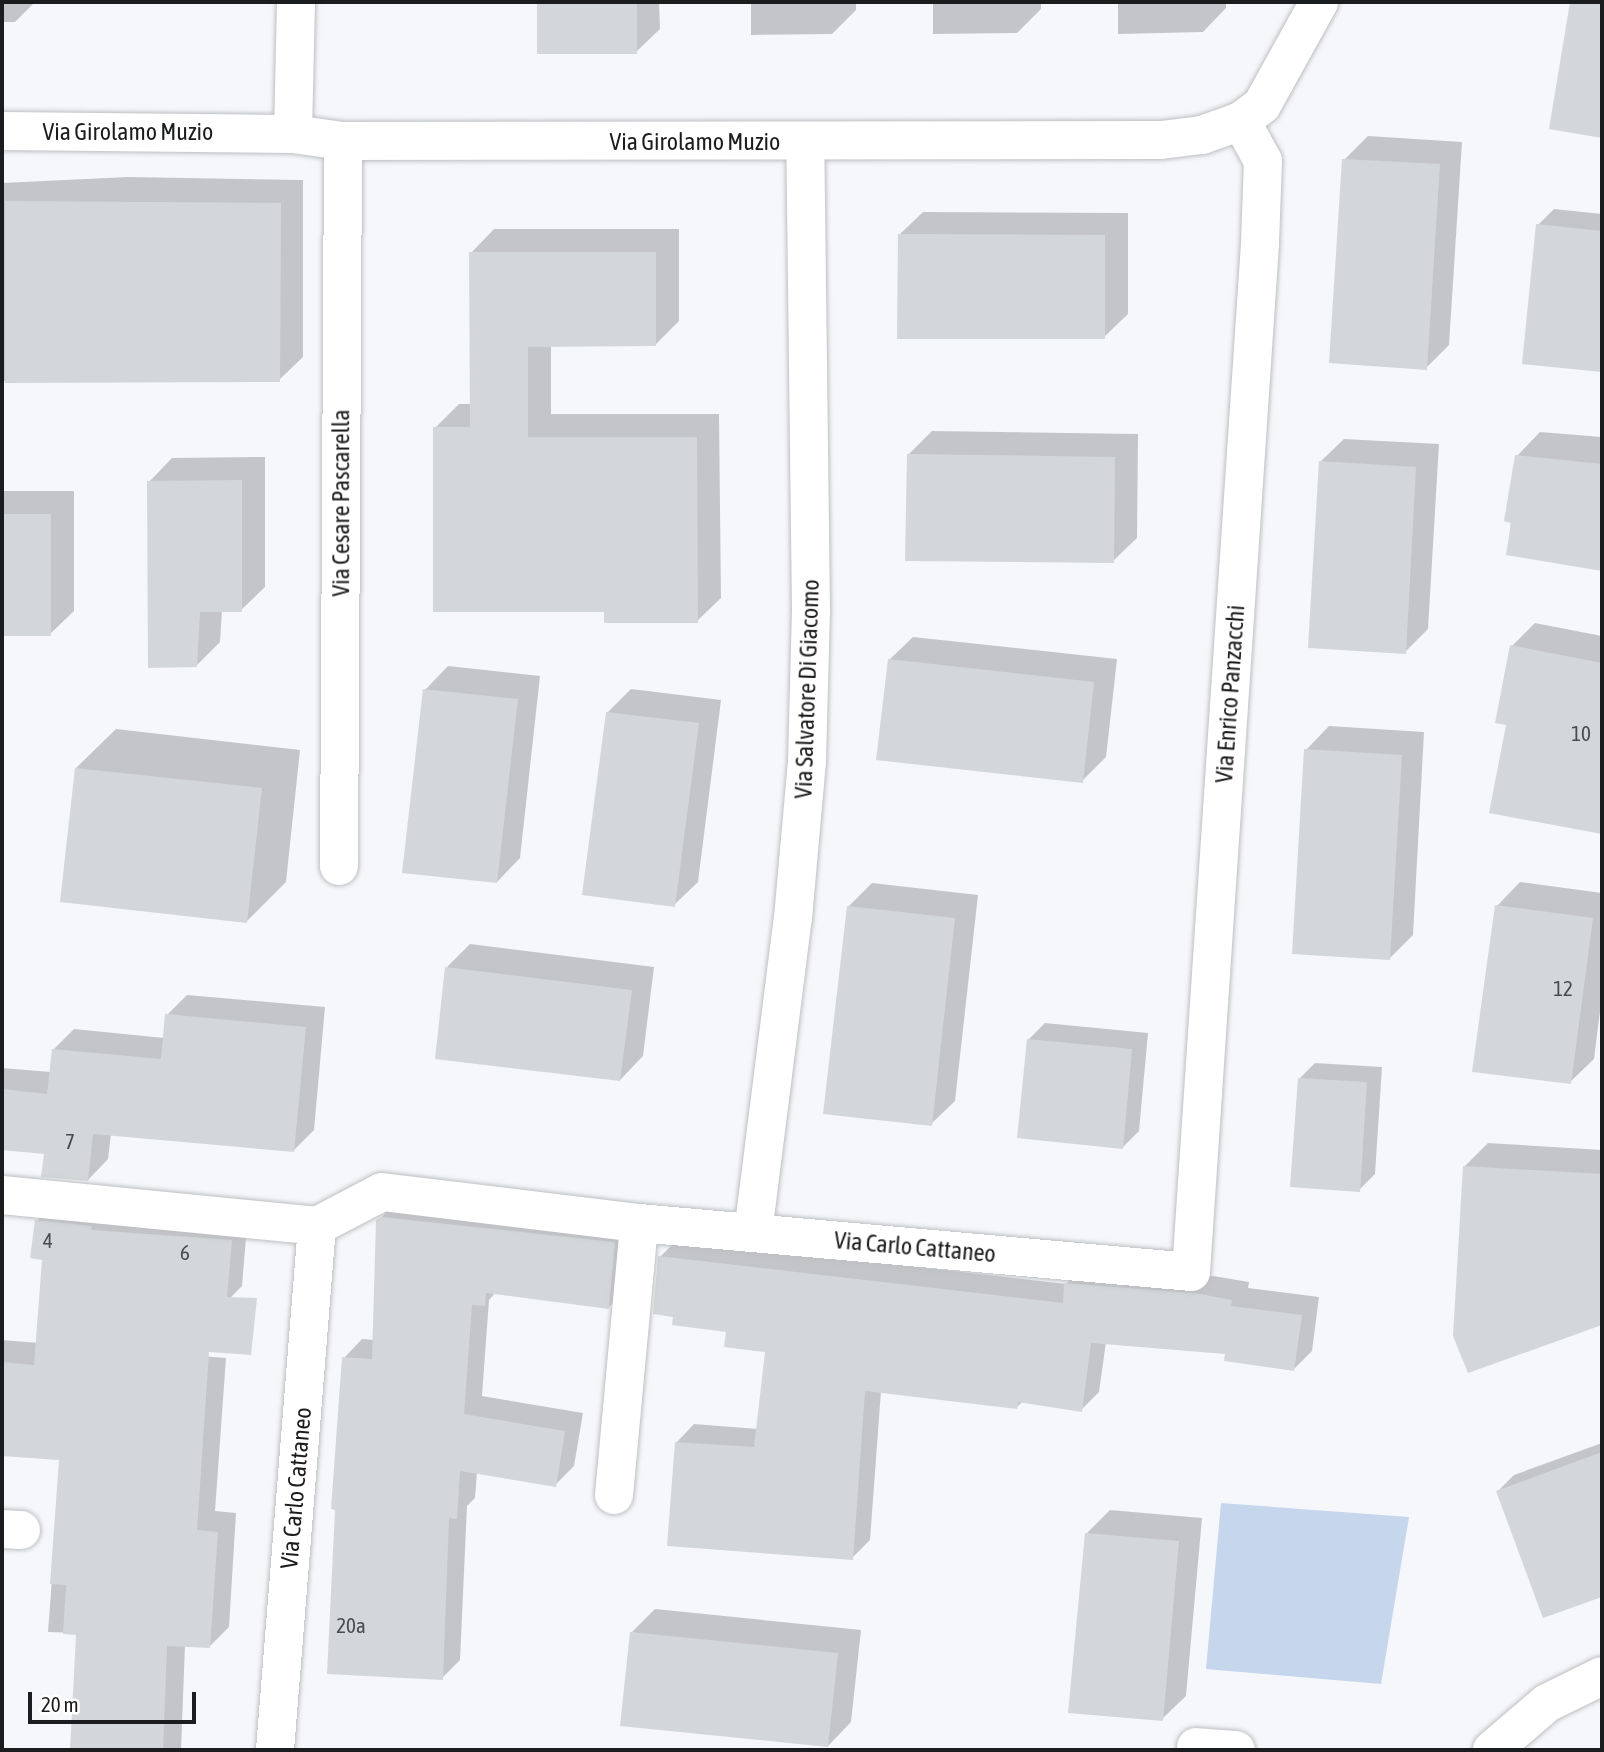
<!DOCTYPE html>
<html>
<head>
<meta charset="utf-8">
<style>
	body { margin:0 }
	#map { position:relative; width:1604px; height:1752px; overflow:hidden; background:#f5f7fa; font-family:"Asap Condensed",sans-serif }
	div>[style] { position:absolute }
	.green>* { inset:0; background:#c5d6ed }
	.shadow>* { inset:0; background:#0003 }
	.building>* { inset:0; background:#d4d7d9 }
	.roads { filter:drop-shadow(0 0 2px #bdbfc2) drop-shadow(0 0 2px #bdbfc2) }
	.minor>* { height:38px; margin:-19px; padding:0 19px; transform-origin:19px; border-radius:19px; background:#fff }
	span { translate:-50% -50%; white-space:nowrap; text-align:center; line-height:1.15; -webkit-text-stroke:5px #fff; paint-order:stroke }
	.number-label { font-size:21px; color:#494b4c }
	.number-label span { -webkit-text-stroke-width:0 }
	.street-label { font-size:24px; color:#1b1c1d }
	.frame { position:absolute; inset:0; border:4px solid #1b1c1d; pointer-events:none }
	.scale { position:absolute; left:28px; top:1692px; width:168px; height:32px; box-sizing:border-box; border:4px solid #1b1c1d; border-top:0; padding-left:9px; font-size:21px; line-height:24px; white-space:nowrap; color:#1b1c1d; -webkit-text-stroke:5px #fff; paint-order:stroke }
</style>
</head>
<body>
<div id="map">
	<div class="green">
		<i style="clip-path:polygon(1221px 1503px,1409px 1517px,1381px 1684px,1206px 1669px)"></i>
	</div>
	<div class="shadow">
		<i style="clip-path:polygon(2px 2px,35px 2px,15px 22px,2px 22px)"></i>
		<i style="clip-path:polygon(538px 2px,659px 2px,660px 29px,636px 52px,539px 52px)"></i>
		<i style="clip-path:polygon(751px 2px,856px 2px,856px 10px,832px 34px,751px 35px)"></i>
		<i style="clip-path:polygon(933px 2px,1041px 2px,1041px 9px,1017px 33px,933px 34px)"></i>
		<i style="clip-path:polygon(1118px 2px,1226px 2px,1226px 8px,1203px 32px,1118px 34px)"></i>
		<i style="clip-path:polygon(1579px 2px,1602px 2px,1602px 136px,1551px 127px,1570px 11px)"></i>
		<i style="clip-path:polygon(1368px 136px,1462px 142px,1449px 345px,1426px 368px,1344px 160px)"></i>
		<i style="clip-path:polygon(128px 177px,303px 180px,303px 357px,279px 380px,2px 381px,2px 183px)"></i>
		<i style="clip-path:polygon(1554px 209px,1602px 214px,1602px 370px,1524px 363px,1538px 225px)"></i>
		<i style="clip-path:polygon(923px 212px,1128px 213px,1128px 314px,1104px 337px,899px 235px)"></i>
		<i style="clip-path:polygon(494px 229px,679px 229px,679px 321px,655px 345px,551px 345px,551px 414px,719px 414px,721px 598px,697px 621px,606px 610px,435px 428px,459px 404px,472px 404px,471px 253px)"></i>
		<i style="clip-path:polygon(932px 431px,1138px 434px,1137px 538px,1113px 561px,908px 455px)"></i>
		<i style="clip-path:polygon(1540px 432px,1602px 437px,1602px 569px,1508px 553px,1517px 456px)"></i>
		<i style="clip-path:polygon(1344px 439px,1439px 444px,1428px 629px,1405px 652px,1320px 462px)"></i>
		<i style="clip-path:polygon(265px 457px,265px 587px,241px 610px,222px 610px,220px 642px,197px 665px,149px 482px,172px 458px)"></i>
		<i style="clip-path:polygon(2px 491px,74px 491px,74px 611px,50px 634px,2px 634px)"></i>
		<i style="clip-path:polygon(1535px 623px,1602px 636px,1601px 832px,1508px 723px,1512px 646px)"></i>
		<i style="clip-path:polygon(913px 637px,1117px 659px,1106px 757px,1082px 781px,889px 660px)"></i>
		<i style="clip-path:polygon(448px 666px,540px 676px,520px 858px,497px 882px,425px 690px)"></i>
		<i style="clip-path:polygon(631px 689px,721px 700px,698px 882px,674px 905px,608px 712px)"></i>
		<i style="clip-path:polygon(1329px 726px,1424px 732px,1413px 935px,1390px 958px,1306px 750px)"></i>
		<i style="clip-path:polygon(116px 729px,300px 750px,286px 882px,247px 921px,76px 768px)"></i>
		<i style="clip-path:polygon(1520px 882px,1602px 893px,1602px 995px,1594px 1059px,1570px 1082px,1497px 906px)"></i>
		<i style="clip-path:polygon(872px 883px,978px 895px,955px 1101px,931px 1124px,848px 907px)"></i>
		<i style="clip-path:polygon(470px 944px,654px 967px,643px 1056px,620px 1080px,447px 967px)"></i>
		<i style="clip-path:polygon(187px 995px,325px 1007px,314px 1130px,293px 1151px,111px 1134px,108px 1159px,88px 1180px,46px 1152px,2px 1148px,2px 1068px,51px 1072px,53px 1050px,74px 1029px,164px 1038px,167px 1015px)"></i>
		<i style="clip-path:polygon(1045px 1023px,1148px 1033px,1139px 1131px,1123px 1147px,1029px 1039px)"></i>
		<i style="clip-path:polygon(1315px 1063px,1382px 1067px,1375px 1174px,1359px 1190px,1299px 1079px)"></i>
		<i style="clip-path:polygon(1488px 1143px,1602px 1150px,1602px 1323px,1469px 1371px,1465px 1166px)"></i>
		<i style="clip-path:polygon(396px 1202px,633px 1224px,627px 1288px,609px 1307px,496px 1292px,489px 1300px,482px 1396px,583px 1413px,574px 1466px,555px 1485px,477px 1472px,475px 1498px,467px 1506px,460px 1660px,442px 1678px,344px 1358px,362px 1339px,375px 1340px,378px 1221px)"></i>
		<i style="clip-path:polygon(53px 1205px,247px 1225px,242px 1286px,226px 1302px,44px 1258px,37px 1221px)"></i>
		<i style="clip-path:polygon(678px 1239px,1066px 1284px,1084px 1265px,1213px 1276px,1249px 1282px,1248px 1288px,1319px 1297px,1312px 1351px,1294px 1369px,1227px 1352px,1106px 1342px,1099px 1392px,1081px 1410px,1023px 1401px,1017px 1407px,881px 1391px,870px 1540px,852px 1558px,676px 1443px,694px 1424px,758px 1429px,767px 1350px,728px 1330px,675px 1315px,660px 1257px)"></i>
		<i style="clip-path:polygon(2px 1340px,226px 1358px,215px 1511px,236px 1513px,229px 1627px,209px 1647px,185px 1645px,181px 1750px,72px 1750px,77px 1633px,48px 1632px,61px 1459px,2px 1454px)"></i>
		<i style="clip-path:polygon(1602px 1443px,1602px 1595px,1544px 1616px,1498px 1491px,1514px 1475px)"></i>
		<i style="clip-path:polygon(1110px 1510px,1202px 1518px,1186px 1696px,1162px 1719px,1087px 1533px)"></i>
		<i style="clip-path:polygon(2px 1589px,4px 1589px,2px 1647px)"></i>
		<i style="clip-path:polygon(655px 1609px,861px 1630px,851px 1722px,828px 1746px,632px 1632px)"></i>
	</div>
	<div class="building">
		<i style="clip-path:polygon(537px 2px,637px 2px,637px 54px,537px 54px)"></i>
		<i style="clip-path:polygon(1570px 2px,1602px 2px,1602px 138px,1549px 129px)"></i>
		<i style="clip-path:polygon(1342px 159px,1440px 164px,1427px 370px,1329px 363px)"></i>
		<i style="clip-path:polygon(5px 201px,281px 203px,280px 382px,5px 383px)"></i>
		<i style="clip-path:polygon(1536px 224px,1602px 231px,1602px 372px,1522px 364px)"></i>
		<i style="clip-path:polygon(898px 234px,1105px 235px,1105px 339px,897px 339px)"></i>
		<i style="clip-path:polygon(469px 252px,656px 252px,656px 346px,528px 347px,528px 437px,697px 437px,698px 623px,604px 623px,604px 612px,433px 612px,433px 427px,470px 427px)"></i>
		<i style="clip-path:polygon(907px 454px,1115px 457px,1114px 563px,905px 561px)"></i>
		<i style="clip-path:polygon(1515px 455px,1602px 464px,1602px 571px,1506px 555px,1511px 523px,1504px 521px)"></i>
		<i style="clip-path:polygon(1319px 461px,1416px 467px,1406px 654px,1308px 648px)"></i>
		<i style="clip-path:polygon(242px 480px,242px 612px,200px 612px,197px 667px,148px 668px,147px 481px)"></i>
		<i style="clip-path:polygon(2px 514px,51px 514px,51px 636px,2px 636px)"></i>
		<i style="clip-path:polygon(1510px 645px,1602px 663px,1602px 834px,1489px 813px,1506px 725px,1495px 723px)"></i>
		<i style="clip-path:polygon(888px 659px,1094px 682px,1083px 783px,876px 760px)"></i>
		<i style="clip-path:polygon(423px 689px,518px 699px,497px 883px,402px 873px)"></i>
		<i style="clip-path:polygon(606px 712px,699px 723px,675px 907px,582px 895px)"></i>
		<i style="clip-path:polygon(1304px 749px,1402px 755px,1390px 960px,1292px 954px)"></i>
		<i style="clip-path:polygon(75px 768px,262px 788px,247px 923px,60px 902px)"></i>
		<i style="clip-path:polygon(1495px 905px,1593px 918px,1571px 1084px,1472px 1072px)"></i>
		<i style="clip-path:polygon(847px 906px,955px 918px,932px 1126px,823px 1114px)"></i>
		<i style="clip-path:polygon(445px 967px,632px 990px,620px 1081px,435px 1059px)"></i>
		<i style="clip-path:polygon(165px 1014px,306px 1027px,294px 1152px,93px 1134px,88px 1181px,41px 1177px,44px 1154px,2px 1150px,2px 1089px,47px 1094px,52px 1049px,161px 1059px)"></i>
		<i style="clip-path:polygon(1027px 1039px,1132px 1049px,1123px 1149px,1017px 1138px)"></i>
		<i style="clip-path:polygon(1298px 1078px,1367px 1082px,1360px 1192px,1290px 1187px)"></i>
		<i style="clip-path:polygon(1463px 1166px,1602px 1174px,1602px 1325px,1468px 1373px,1453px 1336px)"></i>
		<i style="clip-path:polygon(381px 1217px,615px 1242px,609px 1309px,486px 1293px,485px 1306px,472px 1305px,464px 1414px,565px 1431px,556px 1487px,460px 1471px,457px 1519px,449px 1518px,443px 1680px,327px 1674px,335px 1510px,331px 1509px,342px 1357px,372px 1359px,376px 1220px)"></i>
		<i style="clip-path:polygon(35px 1220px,92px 1226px,91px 1230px,232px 1240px,227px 1297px,257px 1298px,251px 1355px,209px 1352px,197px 1530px,218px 1532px,210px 1648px,167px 1646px,163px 1750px,70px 1750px,76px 1635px,63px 1634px,66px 1585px,50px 1584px,59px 1460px,2px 1456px,2px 1362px,34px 1365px,42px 1260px,30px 1258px)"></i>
		<i style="clip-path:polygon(658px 1256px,1063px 1303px,1064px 1283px,1194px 1293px,1232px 1300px,1231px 1306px,1302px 1315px,1294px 1371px,1224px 1361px,1225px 1354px,1091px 1343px,1082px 1412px,1018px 1402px,1017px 1409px,865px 1391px,853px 1560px,667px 1546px,675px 1442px,754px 1447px,765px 1352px,724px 1347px,726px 1332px,672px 1325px,673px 1317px,653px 1314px)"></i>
		<i style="clip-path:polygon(1602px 1452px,1602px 1597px,1543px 1618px,1496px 1491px)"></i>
		<i style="clip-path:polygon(1085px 1533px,1179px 1541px,1163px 1721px,1068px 1713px)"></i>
		<i style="clip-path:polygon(630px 1632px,838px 1653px,828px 1747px,620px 1726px)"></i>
	</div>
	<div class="roads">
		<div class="minor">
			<i style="left:2px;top:131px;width:291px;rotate:0.6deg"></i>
			<i style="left:293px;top:134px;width:50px;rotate:8deg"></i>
			<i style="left:343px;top:141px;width:818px;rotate:-0.07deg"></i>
			<i style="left:1161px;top:140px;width:41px;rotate:-7deg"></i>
			<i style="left:1202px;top:135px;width:41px;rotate:-19.7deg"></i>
			<i style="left:1241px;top:121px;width:26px;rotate:-37deg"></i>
			<i style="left:1262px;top:105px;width:118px;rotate:-61deg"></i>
			<i style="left:293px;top:134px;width:132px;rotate:-88.7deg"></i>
			<i style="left:339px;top:866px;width:725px;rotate:-89.68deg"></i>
			<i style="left:2px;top:1195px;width:317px;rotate:5.6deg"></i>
			<i style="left:317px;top:1226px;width:73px;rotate:-27.6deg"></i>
			<i style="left:382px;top:1192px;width:259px;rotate:6.9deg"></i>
			<i style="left:639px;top:1223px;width:554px;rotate:5.07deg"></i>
			<i style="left:1191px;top:1272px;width:1031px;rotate:-86.16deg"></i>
			<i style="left:1260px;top:243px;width:82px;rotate:-87.9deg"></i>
			<i style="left:1263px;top:161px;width:46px;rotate:-118.8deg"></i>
			<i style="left:753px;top:1233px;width:318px;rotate:-82.8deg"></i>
			<i style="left:793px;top:918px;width:157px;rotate:-84.9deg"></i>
			<i style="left:807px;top:762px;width:150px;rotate:-88.5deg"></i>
			<i style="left:811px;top:612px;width:470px;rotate:-90.7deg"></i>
			<i style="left:614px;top:1495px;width:273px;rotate:-84.7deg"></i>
			<i style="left:2px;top:1529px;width:19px;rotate:3deg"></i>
			<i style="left:1196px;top:1747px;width:40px;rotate:4.3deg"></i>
			<i style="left:275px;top:1750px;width:526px;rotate:-85.42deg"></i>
			<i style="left:1492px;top:1750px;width:72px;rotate:-40.5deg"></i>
			<i style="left:1547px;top:1703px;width:61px;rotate:-26.1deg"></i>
		</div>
	</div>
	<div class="number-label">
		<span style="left:1581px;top:733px">10</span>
		<span style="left:1563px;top:988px">12</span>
		<span style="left:70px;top:1141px">7</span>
		<span style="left:48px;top:1240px">4</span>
		<span style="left:185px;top:1252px">6</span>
		<span style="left:351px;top:1625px">20a</span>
	</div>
	<div class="street-label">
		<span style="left:128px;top:132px">Via Girolamo Muzio</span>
		<span style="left:695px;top:142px">Via Girolamo Muzio</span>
		<span style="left:341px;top:503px;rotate:-90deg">Via Cesare Pascarella</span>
		<span style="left:807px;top:689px;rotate:-88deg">Via Salvatore Di Giacomo</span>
		<span style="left:1230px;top:694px;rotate:-86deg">Via Enrico Panzacchi</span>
		<span style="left:915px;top:1247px;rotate:5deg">Via Carlo Cattaneo</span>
		<span style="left:296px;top:1488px;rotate:-85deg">Via Carlo Cattaneo</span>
	</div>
	<div class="frame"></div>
	<div class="scale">20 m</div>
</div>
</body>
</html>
